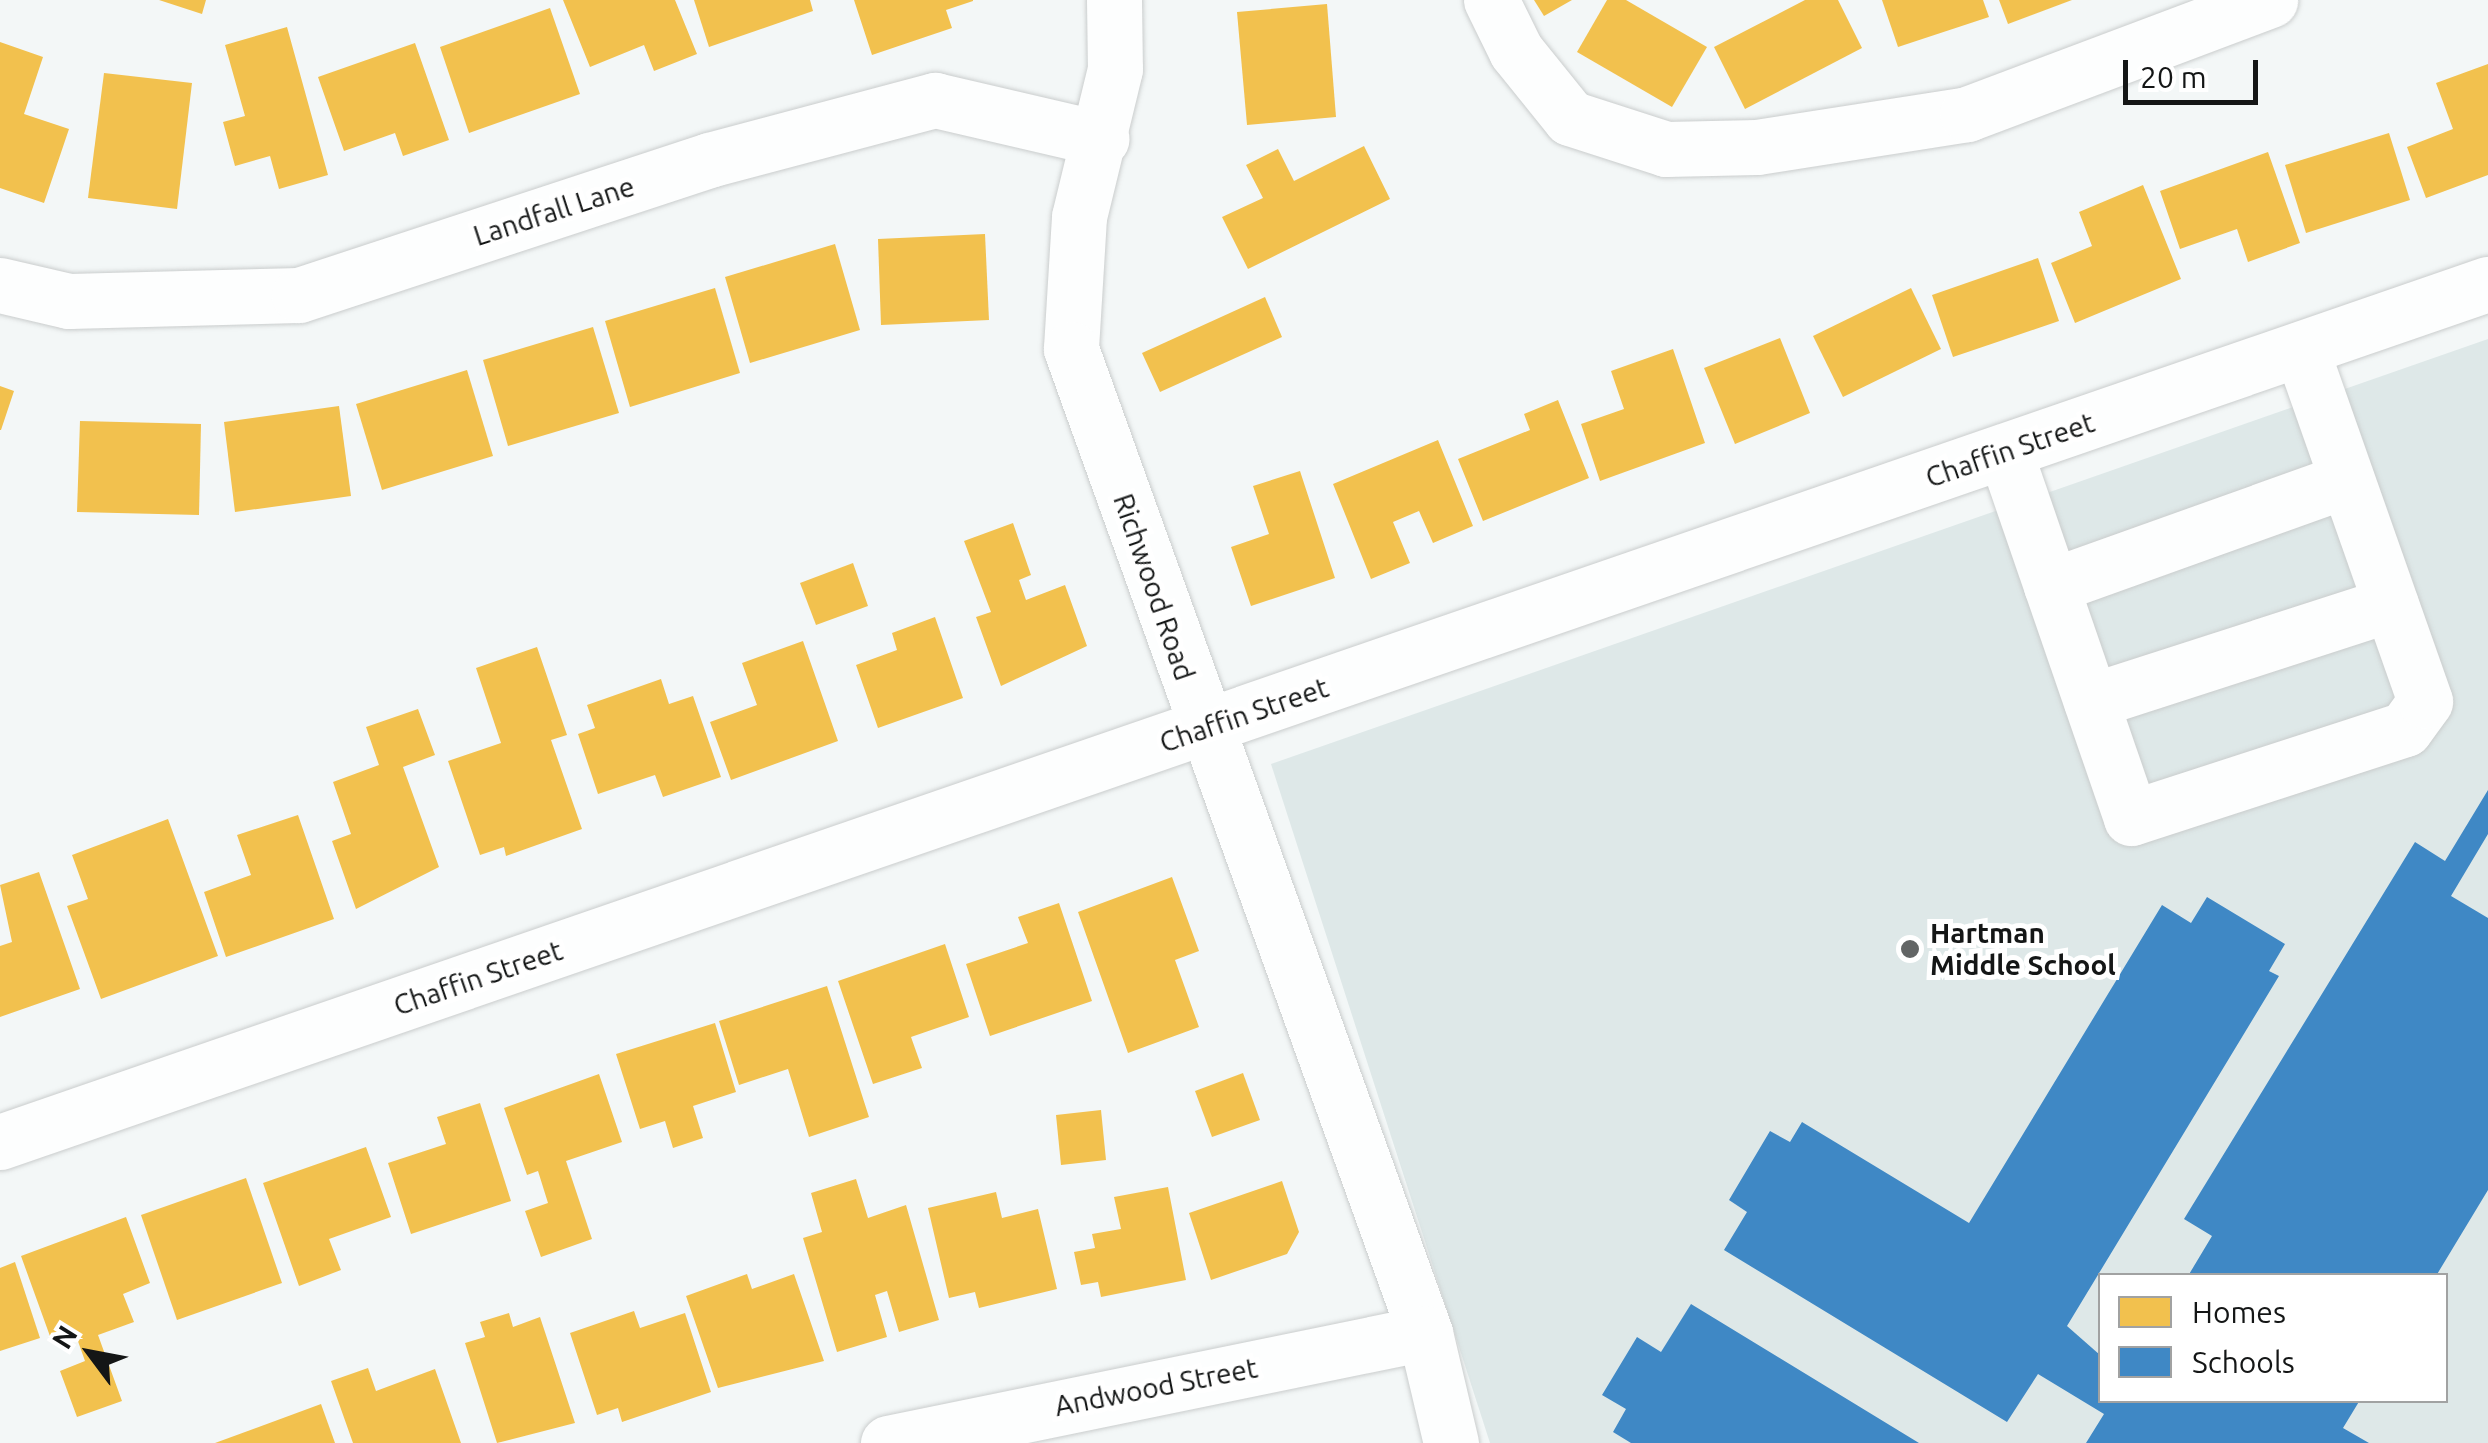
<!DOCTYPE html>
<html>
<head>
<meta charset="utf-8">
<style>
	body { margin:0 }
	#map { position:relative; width:2488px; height:1443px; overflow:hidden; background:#f3f7f7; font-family:Ubuntu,sans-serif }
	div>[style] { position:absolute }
	.built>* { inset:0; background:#dee8e8 }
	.homes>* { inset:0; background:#f2c14e }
	.schools>* { inset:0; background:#3f88c5 }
	.roads { filter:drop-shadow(0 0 2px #cacdcd) drop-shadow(0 0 2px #cacdcd) }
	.minor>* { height:55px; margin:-27.5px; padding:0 27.5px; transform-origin:27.5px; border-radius:27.5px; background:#fdfefe }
	.dots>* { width:28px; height:28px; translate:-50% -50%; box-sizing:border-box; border:5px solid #fff; border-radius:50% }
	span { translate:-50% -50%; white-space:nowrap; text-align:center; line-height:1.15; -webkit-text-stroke:10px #fff; paint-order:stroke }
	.street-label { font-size:28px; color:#141616 }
	.poi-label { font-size:28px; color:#141616; font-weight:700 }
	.left { translate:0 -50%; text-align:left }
	.legend { position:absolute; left:2098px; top:1273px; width:350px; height:130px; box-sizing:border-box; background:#fff; border:2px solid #a1a2a2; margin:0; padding:12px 18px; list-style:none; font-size:30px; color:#141616 }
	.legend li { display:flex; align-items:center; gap:20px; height:50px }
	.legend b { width:50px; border:2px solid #a1a2a2 }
	.north { position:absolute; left:40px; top:1303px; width:100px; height:100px; -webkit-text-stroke:8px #fff; paint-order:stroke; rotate:302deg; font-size:28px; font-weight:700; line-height:40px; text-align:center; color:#141616 }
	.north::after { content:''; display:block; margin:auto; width:35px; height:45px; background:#141616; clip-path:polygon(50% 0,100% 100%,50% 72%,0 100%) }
	.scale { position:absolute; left:2123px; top:60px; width:135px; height:45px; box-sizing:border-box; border:5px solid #141616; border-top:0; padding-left:12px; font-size:30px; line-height:35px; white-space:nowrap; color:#141616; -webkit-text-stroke:8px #fff; paint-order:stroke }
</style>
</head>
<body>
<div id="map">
	<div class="built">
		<i style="clip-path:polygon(evenodd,2488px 339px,2488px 1443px,1490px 1443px,1271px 764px,2488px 339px,2100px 1276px,2446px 1276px,2446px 1400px,2100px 1400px,2100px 1276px)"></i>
	</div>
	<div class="homes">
		<i style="clip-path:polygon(159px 0,206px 0,202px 14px)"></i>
		<i style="clip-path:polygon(563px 0,675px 0,697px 54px,654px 71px,644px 45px,590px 67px)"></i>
		<i style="clip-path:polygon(694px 0,810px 0,813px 11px,709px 47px)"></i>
		<i style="clip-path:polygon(854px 0,973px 0,973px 1px,946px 10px,952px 28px,872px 55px)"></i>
		<i style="clip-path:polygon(1534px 0,1572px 0,1544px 16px)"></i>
		<i style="clip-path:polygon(1607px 0,1626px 0,1707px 47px,1672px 107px,1577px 52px)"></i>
		<i style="clip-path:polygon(1805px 0,1838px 0,1862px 48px,1745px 109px,1714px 47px)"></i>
		<i style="clip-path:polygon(1882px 0,1983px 0,1989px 17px,1898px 47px)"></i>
		<i style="clip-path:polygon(1999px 0,2072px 0,2008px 24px)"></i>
		<i style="clip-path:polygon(1327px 4px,1336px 117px,1247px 125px,1237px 12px)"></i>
		<i style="clip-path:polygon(550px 8px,580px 94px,469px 133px,440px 47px)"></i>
		<i style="clip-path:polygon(287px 27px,328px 175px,279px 189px,270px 156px,235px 166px,223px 122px,245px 116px,225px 45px)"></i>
		<i style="clip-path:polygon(0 42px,43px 57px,24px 114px,69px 129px,44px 203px,0 188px)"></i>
		<i style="clip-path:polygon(415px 43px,449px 140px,403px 156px,395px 133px,344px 151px,318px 77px)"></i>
		<i style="clip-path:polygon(2488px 64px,2488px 175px,2426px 198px,2407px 147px,2453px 129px,2436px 83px)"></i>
		<i style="clip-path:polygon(104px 73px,192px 83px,177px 209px,88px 198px)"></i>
		<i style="clip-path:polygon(2389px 133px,2410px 200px,2306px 233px,2285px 165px)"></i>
		<i style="clip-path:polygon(1364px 146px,1390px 199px,1248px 269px,1222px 217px,1263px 198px,1246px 165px,1278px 149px,1294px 181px)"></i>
		<i style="clip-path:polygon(2268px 152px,2300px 243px,2248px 262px,2237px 229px,2180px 249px,2160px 191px)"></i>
		<i style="clip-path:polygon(2143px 185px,2181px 279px,2075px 323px,2051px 263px,2092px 246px,2079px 212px)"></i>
		<i style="clip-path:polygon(985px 234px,989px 320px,881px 325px,878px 239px)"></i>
		<i style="clip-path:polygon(835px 244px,860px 330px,750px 363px,725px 277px)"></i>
		<i style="clip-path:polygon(2038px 258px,2059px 321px,1953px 357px,1932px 295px)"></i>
		<i style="clip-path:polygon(715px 288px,740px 373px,630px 407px,605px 321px)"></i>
		<i style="clip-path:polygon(1911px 288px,1941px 349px,1843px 397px,1813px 336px)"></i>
		<i style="clip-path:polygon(1265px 297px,1282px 337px,1160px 392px,1142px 353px)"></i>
		<i style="clip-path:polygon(593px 327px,619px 413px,508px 446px,483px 360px)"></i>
		<i style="clip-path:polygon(1780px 338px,1810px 413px,1735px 444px,1704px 368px)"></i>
		<i style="clip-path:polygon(1673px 349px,1705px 443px,1600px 481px,1581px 424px,1624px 409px,1611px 371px)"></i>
		<i style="clip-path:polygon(467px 370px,493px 456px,382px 490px,356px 404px)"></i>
		<i style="clip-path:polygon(0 386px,14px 391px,1px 430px,0 430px)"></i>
		<i style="clip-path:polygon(1558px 400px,1589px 478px,1483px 521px,1458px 459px,1530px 430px,1524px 414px)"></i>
		<i style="clip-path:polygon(339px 406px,351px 496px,235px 512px,224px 422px)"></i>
		<i style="clip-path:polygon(80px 421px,201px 424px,199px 515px,77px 512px)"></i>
		<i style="clip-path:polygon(1438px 440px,1473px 526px,1433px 543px,1419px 511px,1393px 522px,1410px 563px,1371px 579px,1333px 484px)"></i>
		<i style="clip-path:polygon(1300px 471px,1335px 578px,1251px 606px,1231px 547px,1269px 534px,1253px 486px)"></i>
		<i style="clip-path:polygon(1013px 523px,1031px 575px,1019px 580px,1026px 600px,1065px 585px,1087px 646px,1001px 686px,976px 617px,991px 612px,964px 541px)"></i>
		<i style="clip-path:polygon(853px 563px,868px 606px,816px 625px,800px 583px)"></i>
		<i style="clip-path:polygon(935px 617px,963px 698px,878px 728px,856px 665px,897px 650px,892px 633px)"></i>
		<i style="clip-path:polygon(803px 641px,838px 741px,731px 780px,710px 722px,757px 705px,742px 663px)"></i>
		<i style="clip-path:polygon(537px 647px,567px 735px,551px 740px,582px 829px,506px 856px,504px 847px,480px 855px,448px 761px,501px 743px,476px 668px)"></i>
		<i style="clip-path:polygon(661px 679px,669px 704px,693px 696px,721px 777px,663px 797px,655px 775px,598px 794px,578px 734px,595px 728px,587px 705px)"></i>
		<i style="clip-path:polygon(418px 709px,435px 755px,403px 767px,439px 867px,356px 909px,332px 841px,351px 834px,333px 782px,379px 765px,366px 727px)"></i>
		<i style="clip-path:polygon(298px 815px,334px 919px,226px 957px,204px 892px,251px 875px,237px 835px)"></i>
		<i style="clip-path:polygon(168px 819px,218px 956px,101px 999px,67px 906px,88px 899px,72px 855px)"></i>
		<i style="clip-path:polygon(39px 872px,80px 989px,0 1017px,0 946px,12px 942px,0 885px)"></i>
		<i style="clip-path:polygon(1172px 877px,1199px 951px,1175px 960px,1199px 1027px,1128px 1053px,1078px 912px)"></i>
		<i style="clip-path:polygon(1059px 903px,1092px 1001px,990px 1036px,966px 964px,1028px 943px,1018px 917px)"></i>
		<i style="clip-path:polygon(945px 944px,969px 1017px,911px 1037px,922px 1068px,873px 1084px,838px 981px)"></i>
		<i style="clip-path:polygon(827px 986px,869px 1117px,809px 1137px,788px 1069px,739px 1085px,719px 1021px)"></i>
		<i style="clip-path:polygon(715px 1023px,736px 1092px,693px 1106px,703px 1138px,673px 1148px,665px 1121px,640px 1129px,616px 1054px)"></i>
		<i style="clip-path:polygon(1243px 1073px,1260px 1120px,1212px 1137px,1195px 1091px)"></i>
		<i style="clip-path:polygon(599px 1074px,622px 1142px,566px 1161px,592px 1239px,541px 1257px,525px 1211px,548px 1203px,538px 1171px,527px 1175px,504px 1108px)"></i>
		<i style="clip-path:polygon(480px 1103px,511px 1201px,411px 1234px,388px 1163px,446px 1144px,437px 1117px)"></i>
		<i style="clip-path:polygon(1101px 1110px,1106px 1160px,1061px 1165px,1056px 1115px)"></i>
		<i style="clip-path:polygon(366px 1147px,391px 1217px,329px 1239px,341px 1270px,299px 1286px,263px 1183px)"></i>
		<i style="clip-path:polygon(246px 1178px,282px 1283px,177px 1320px,141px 1215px)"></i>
		<i style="clip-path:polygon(856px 1179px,868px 1218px,906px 1205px,939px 1320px,899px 1332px,887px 1291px,875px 1295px,887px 1337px,837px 1352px,803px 1238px,822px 1232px,811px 1193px)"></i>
		<i style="clip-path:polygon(1282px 1181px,1299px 1232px,1287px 1254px,1211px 1280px,1189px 1213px)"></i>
		<i style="clip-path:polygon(1168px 1187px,1186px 1280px,1101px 1297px,1098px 1282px,1081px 1285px,1074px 1252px,1095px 1248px,1092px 1234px,1121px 1229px,1114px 1197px)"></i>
		<i style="clip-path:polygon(996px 1192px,1002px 1218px,1038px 1209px,1057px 1289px,979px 1308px,975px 1292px,949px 1298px,928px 1208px)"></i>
		<i style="clip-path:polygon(126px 1217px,150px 1283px,123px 1294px,134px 1322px,98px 1335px,122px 1401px,77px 1417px,60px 1371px,85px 1361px,74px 1330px,51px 1339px,21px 1256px)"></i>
		<i style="clip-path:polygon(15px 1262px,40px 1338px,0 1351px,0 1268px)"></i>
		<i style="clip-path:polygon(747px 1274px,752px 1289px,794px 1274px,824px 1361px,718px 1388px,686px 1296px)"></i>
		<i style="clip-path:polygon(634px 1311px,640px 1328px,685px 1313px,711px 1392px,622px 1422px,618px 1408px,597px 1415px,570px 1333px)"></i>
		<i style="clip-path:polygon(509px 1313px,513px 1327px,540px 1317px,575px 1423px,497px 1443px,465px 1343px,485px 1337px,480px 1322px)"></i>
		<i style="clip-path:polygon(368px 1368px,376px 1391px,435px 1369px,461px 1443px,353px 1443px,331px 1381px)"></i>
		<i style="clip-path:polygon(321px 1404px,335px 1443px,215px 1443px)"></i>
	</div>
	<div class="schools">
		<i style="clip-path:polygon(2488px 790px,2488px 834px,2451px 896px,2488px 918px,2488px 1190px,2436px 1276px,2188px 1276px,2212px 1236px,2184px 1219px,2415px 842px,2445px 861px)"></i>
		<i style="clip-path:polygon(2207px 897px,2285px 944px,2269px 971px,2279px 976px,2067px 1326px,2100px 1355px,2100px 1400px,2360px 1400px,2343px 1428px,2369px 1443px,2086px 1443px,2104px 1414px,2038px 1374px,2007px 1422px,1724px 1250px,1747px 1212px,1729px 1200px,1770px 1131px,1790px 1142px,1802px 1122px,1969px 1223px,2162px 905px,2191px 923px)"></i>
		<i style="clip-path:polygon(1691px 1304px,1919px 1443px,1631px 1443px,1613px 1432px,1626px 1409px,1602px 1395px,1637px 1337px,1661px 1352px)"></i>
	</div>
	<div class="roads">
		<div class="minor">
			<i style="left:1114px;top:0;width:69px;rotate:89.2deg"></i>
			<i style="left:1115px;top:69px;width:152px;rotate:103.7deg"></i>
			<i style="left:1079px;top:217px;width:132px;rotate:93.5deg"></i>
			<i style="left:1071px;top:349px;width:1046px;rotate:70.21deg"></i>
			<i style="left:1425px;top:1333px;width:113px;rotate:76.7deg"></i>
			<i style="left:1491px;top:0;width:57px;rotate:63.9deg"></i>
			<i style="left:1516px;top:51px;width:86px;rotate:51.1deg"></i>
			<i style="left:1570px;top:118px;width:101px;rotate:17.9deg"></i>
			<i style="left:1666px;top:149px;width:91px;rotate:-1.3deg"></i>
			<i style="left:1757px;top:147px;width:213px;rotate:-8.9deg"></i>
			<i style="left:1967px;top:114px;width:324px;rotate:-20.6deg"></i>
			<i style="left:0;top:285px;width:71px;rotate:13.1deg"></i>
			<i style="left:69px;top:301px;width:230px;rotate:-1.5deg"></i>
			<i style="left:299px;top:295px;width:432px;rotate:-18.2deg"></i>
			<i style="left:709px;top:160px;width:234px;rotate:-14.9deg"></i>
			<i style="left:935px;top:100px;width:171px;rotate:13.1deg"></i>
			<i style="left:2005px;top:452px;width:387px;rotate:71deg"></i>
			<i style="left:2131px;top:818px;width:288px;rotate:-18deg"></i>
			<i style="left:2405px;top:729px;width:34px;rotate:-54deg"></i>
			<i style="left:2425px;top:701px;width:373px;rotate:-109.4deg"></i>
			<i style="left:2051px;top:586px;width:314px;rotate:-19.7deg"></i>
			<i style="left:2091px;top:701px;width:315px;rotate:-17.9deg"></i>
			<i style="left:0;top:1142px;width:2632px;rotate:-19.03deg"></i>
			<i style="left:888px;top:1443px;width:548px;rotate:-11.58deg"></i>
		</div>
	</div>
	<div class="dots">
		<i style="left:1910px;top:949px;background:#626565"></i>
	</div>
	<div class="street-label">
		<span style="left:554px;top:211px;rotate:-18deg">Landfall Lane</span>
		<span style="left:2010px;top:450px;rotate:-19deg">Chaffin Street</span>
		<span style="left:1154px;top:587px;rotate:71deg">Richwood Road</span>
		<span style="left:1244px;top:715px;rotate:-19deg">Chaffin Street</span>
		<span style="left:478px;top:978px;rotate:-19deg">Chaffin Street</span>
		<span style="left:1156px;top:1387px;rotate:-11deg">Andwood Street</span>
	</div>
	<div class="poi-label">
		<span class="left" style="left:1930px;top:949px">Hartman<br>Middle School</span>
	</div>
	<ul class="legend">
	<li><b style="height:28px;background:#f2c14e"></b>Homes</li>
	<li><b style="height:28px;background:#3f88c5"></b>Schools</li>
	</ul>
	<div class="north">N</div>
	<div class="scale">20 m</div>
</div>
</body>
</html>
